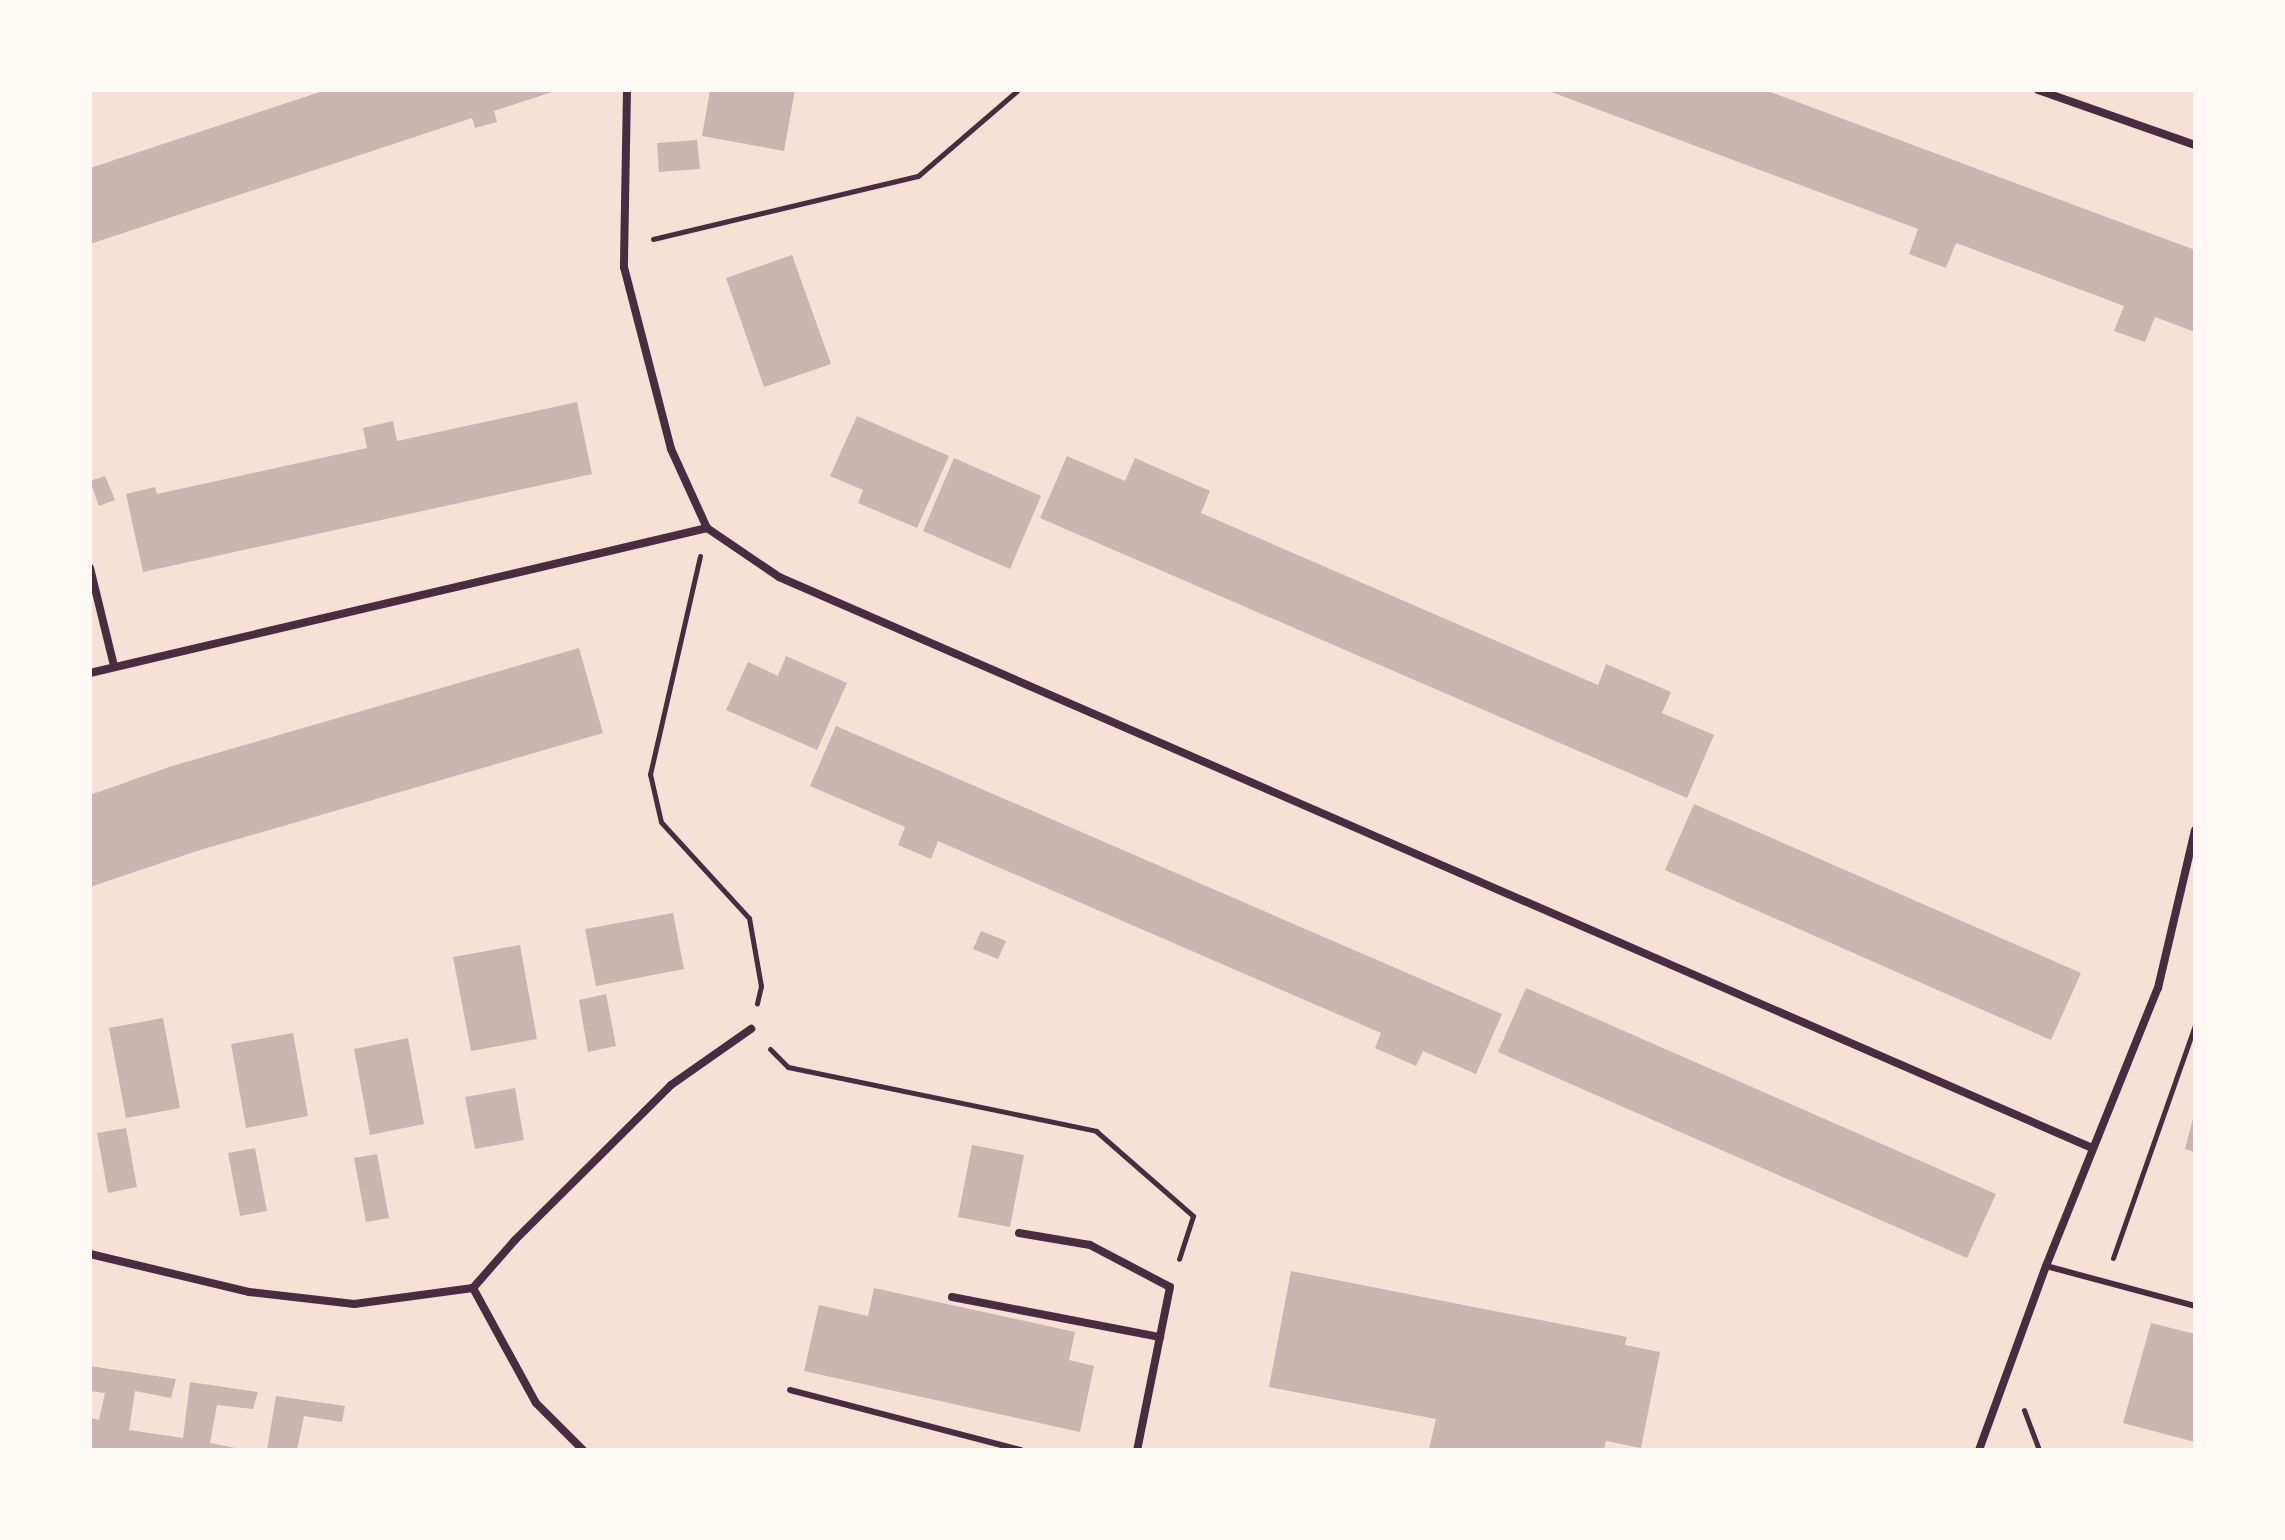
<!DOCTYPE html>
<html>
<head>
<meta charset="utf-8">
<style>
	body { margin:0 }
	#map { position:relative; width:2285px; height:1540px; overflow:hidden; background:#f7e1d7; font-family:"IBM Plex Sans",sans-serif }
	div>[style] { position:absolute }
	.building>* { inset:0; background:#ccb4b1 }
	.path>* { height:5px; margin:-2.5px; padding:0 2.5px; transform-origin:2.5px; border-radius:2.5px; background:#4a2c40 }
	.service>* { height:6px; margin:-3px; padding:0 3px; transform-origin:3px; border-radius:3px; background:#4a2c40 }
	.minor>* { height:8px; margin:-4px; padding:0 4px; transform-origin:4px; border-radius:4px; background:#4a2c40 }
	span { translate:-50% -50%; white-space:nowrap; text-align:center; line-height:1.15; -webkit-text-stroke:7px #fffaf5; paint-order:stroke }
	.frame { position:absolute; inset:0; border:92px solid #fffaf5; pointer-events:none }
</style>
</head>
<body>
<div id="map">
	<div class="building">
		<i style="clip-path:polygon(326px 90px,555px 91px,494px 111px,497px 122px,475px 128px,472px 118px,90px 244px,90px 168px)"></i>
		<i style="clip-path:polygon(710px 90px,795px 90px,784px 151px,702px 136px)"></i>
		<i style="clip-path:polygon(1546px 90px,1765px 90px,2195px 250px,2195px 332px,2155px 317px,2145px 342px,2114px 331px,2124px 306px,1956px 243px,1946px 268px,1909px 254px,1918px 229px)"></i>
		<i style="clip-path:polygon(697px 140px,700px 169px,659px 172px,657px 143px)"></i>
		<i style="clip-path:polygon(792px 255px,831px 364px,764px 387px,726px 278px)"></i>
		<i style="clip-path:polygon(577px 402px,592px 474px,143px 572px,126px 494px,155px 487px,157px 494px,367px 448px,363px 428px,393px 421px,397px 441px)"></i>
		<i style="clip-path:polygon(857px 416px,949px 456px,917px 528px,858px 503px,863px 490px,830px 476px)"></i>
		<i style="clip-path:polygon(1067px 456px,1125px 481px,1135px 458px,1210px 491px,1201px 513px,1598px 685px,1606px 664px,1671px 692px,1662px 713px,1714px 735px,1687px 798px,1040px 518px)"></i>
		<i style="clip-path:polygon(954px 458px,1041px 496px,1010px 569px,923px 531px)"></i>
		<i style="clip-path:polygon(105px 476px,115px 500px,99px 506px,90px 481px)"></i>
		<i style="clip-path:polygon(579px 648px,603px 733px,197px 851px,90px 887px,90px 795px,172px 766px)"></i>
		<i style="clip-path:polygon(786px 656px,847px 683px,817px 750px,726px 710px,748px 662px,778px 676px)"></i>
		<i style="clip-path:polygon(836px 726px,1502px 1014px,1476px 1074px,1423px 1051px,1416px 1066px,1375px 1048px,1381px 1033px,938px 841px,931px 859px,898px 845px,905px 827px,810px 786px)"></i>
		<i style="clip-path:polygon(1694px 804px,2081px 973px,2051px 1040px,1665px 870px)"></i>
		<i style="clip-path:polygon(673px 913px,684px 969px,596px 986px,585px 929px)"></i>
		<i style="clip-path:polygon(981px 931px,1006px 941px,998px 959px,973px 949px)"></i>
		<i style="clip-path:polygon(520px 945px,537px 1039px,471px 1051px,453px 957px)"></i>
		<i style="clip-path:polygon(1526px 988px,1996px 1194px,1967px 1258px,1498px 1052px)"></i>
		<i style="clip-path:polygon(606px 994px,616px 1046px,588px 1052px,579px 1000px)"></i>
		<i style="clip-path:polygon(163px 1018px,180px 1108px,126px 1118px,109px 1028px)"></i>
		<i style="clip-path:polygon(293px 1033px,308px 1116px,246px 1128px,231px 1044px)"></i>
		<i style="clip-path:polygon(408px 1038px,424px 1124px,370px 1135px,354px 1049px)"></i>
		<i style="clip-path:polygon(515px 1088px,524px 1140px,475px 1149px,465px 1097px)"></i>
		<i style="clip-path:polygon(2194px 1115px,2195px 1116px,2195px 1152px,2185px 1149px)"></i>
		<i style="clip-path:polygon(126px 1128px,137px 1187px,108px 1193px,97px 1133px)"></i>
		<i style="clip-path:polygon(972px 1145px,1024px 1155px,1010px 1227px,958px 1217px)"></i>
		<i style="clip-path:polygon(255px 1148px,267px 1211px,240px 1216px,228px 1153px)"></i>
		<i style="clip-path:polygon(377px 1154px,389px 1218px,366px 1222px,354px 1158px)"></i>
		<i style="clip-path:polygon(1291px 1271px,1627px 1337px,1625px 1345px,1660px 1352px,1641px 1448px,1606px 1441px,1604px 1450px,1437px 1450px,1429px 1449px,1436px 1419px,1269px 1387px)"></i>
		<i style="clip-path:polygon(874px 1288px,1075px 1332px,1069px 1360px,1094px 1366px,1080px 1432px,804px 1371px,819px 1305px,868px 1316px)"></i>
		<i style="clip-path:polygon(2151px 1323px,2195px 1334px,2195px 1442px,2123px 1423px)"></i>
		<i style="clip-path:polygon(90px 1366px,176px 1379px,171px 1398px,135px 1391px,129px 1430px,183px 1438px,190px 1382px,258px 1392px,253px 1409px,217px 1405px,210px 1443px,246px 1450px,90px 1450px,90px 1418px,99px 1420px,105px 1393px,90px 1391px)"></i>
		<i style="clip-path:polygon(276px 1396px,345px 1406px,342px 1422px,304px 1416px,297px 1450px,267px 1450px)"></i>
	</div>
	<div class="path">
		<i style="left:653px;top:239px;width:272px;rotate:-13.4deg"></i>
		<i style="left:918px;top:176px;width:132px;rotate:-40.7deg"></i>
		<i style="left:700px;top:556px;width:224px;rotate:102.9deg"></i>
		<i style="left:650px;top:774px;width:49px;rotate:77.1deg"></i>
		<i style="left:661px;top:822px;width:130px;rotate:47.5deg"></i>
		<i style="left:749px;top:918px;width:69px;rotate:80deg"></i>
		<i style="left:761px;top:986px;width:18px;rotate:103deg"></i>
		<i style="left:770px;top:1049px;width:25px;rotate:45deg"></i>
		<i style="left:788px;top:1067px;width:315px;rotate:11.7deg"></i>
		<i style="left:1096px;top:1131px;width:129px;rotate:41.2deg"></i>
		<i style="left:1193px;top:1216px;width:45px;rotate:108deg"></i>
		<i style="left:2113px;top:1258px;width:247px;rotate:-70.6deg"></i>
		<i style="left:2024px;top:1410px;width:43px;rotate:69.4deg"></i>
	</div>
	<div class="service">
		<i style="left:2046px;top:1266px;width:154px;rotate:15deg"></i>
		<i style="left:790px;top:1390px;width:239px;rotate:14.6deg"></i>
	</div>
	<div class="minor">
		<i style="left:627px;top:90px;width:177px;rotate:91deg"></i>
		<i style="left:624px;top:267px;width:188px;rotate:75.5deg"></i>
		<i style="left:671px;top:449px;width:87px;rotate:65.5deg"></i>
		<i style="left:2038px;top:90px;width:166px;rotate:19.3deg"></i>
		<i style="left:90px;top:568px;width:101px;rotate:76.2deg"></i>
		<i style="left:90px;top:673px;width:634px;rotate:-13.22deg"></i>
		<i style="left:707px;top:528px;width:87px;rotate:34.2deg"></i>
		<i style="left:779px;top:577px;width:1432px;rotate:23.5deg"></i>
		<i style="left:1019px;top:1233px;width:72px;rotate:9.6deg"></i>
		<i style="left:1090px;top:1245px;width:90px;rotate:27.7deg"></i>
		<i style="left:1170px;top:1287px;width:166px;rotate:101.4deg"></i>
		<i style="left:90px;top:1254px;width:163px;rotate:13.4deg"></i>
		<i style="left:249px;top:1292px;width:106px;rotate:6.5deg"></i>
		<i style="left:354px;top:1304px;width:120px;rotate:-7.7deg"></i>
		<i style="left:473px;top:1288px;width:131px;rotate:61.3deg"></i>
		<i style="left:536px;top:1403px;width:66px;rotate:45deg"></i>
		<i style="left:473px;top:1288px;width:64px;rotate:-48.8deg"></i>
		<i style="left:515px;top:1240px;width:220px;rotate:-44.8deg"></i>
		<i style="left:671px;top:1085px;width:98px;rotate:-35deg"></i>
		<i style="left:952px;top:1297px;width:212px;rotate:10.9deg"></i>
		<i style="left:1979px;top:1450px;width:196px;rotate:-70deg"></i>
		<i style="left:2046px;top:1266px;width:300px;rotate:-68.1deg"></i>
		<i style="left:2158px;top:988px;width:162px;rotate:-76.8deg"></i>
	</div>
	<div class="frame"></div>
</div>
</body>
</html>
